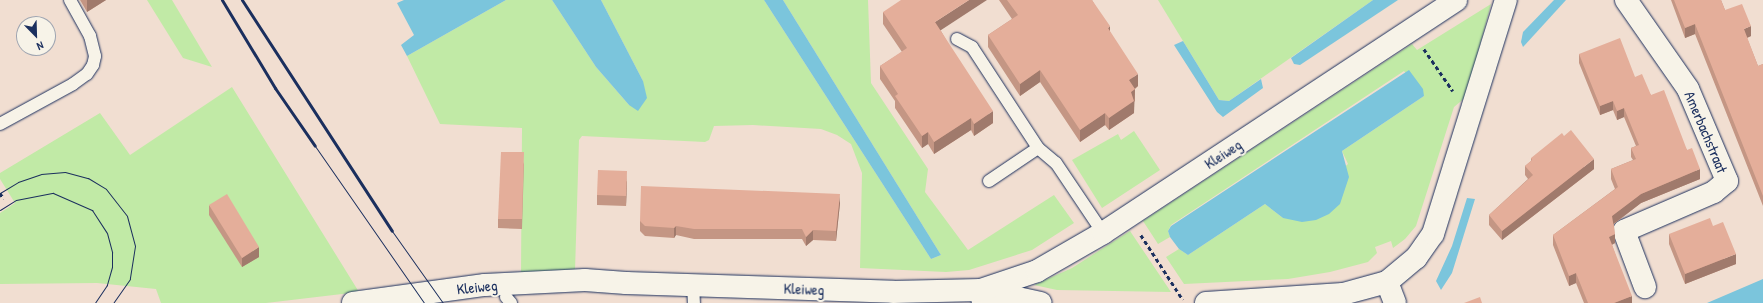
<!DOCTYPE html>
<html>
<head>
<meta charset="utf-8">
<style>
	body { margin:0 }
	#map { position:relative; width:1763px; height:303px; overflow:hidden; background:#f1ded1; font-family:"Patrick Hand",sans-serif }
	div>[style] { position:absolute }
	.green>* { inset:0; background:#c1eaa6 }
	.water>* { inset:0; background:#7bc5dc }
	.path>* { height:2.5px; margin-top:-1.25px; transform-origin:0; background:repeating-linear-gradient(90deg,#1b2f5e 0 4px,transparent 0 7px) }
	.roads { filter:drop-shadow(0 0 1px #1b2f5e) drop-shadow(0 0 1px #1b2f5e) }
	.lane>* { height:12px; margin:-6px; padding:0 6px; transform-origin:6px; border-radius:6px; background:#f7f3e8 }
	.street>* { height:22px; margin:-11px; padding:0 11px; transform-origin:11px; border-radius:11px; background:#f7f3e8 }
	.secondary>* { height:22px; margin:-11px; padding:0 11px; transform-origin:11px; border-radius:11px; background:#f7f3e8 }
	.tram>* { height:1px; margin:-0.5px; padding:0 0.5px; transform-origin:0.5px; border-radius:0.5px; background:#1b2f5e }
	.rail>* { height:3px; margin:-1.5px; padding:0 1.5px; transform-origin:1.5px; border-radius:1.5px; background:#1b2f5e }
	.wall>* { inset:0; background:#c49684 }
	.shaded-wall>* { inset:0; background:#a07a6c }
	.building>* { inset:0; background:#e4ae9a }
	span { translate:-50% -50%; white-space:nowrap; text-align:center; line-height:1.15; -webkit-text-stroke:4px #f7f3e8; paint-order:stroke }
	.street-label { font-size:15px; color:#1b2f5e }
	.north { position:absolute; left:16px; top:16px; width:40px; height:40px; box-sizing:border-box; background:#f7f3e8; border:1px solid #9fa5b1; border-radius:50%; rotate:157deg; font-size:11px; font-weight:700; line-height:16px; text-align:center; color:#1b2f5e }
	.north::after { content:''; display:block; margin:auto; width:14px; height:18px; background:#1b2f5e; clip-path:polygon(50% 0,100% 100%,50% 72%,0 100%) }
</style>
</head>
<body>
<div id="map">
	<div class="green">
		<i style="clip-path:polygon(147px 0,172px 0,212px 67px,183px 58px)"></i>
		<i style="clip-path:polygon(506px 0,552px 0,596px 67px,629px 105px,643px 81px,601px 0,764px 0,931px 259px,941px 255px,783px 0,868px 0,871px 83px,928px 169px,925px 192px,968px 250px,1054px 195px,1074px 223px,1032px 250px,969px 270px,946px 272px,860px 268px,862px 173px,851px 144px,837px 135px,821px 129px,753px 125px,714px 126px,709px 140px,705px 142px,582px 136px,579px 140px,575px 271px,521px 274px,522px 128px,440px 124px,407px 56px)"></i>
		<i style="clip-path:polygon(1158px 0,1373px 0,1229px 101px,1219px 100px)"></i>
		<i style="clip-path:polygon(1491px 4px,1466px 97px,1454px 107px,1416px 226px,1405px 239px,1393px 248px,1391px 241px,1375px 247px,1377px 253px,1368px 262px,1330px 272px,1288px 279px,1184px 284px,1166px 257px,1179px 249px,1188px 255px,1265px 204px,1283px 218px,1348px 164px,1342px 151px,1424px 96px,1404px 71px,1171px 225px,1168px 231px,1170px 237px,1158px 244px,1143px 221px,1412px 44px,1417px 50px)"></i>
		<i style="clip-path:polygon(232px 87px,359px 292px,266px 303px,161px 303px,156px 289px,97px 283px,0 284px,0 213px,15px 203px,0 179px,0 173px,100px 113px,130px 155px)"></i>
		<i style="clip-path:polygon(1134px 131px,1160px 170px,1102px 208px,1072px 160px,1118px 134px,1121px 140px)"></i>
		<i style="clip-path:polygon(1130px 231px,1171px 292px,1057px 290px,1034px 285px,1072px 268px)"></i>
	</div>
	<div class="water">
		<i style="clip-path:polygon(404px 0,506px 0,407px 56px,401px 45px,414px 35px,397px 3px)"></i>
		<i style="clip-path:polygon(552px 0,601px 0,643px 81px,647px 98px,638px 111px,629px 105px,596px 67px)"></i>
		<i style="clip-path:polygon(764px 0,783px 0,941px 255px,931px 259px)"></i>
		<i style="clip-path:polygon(1373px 0,1398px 0,1300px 65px,1294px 64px,1291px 58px)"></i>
		<i style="clip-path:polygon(1554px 0,1566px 0,1523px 47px,1521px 42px,1523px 32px)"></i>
		<i style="clip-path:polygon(1183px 41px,1219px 100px,1229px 101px,1261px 79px,1263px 88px,1223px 117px,1217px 112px,1174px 45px)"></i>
		<i style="clip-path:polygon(1409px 70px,1423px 89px,1424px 96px,1342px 151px,1349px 177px,1340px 204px,1329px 214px,1316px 220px,1302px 222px,1283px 218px,1265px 204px,1188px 255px,1179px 249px,1170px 237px,1168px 231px,1171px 226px)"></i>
		<i style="clip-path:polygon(1467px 198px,1475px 199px,1452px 273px,1441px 290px,1436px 281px,1452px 246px)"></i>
		<i style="clip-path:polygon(1763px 279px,1763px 303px,1707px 303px)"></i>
	</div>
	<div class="path">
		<i style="left:1424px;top:49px;width:51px;rotate:55.4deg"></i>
		<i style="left:0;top:193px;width:7px;rotate:56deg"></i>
		<i style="left:1141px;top:235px;width:77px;rotate:57.1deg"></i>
	</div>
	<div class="roads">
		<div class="lane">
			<i style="left:957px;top:39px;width:17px;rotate:28deg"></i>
			<i style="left:972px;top:47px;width:121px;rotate:56.8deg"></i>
			<i style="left:1038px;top:148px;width:23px;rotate:40deg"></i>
			<i style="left:1056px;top:163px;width:84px;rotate:56.1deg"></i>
			<i style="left:0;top:124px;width:83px;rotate:-28.7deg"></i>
			<i style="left:73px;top:84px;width:17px;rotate:-36deg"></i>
			<i style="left:87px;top:74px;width:11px;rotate:-56deg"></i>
			<i style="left:93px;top:65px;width:9px;rotate:-77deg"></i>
			<i style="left:95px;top:56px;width:21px;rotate:-104deg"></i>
			<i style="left:90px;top:36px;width:41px;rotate:-119.1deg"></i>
			<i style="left:989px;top:181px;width:59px;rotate:-34deg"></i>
			<i style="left:693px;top:285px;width:18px;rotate:87deg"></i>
			<i style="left:506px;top:297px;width:8px;rotate:50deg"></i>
		</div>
		<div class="street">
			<i style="left:1626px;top:0;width:108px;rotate:55.1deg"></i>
			<i style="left:1688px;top:89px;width:100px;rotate:67deg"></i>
			<i style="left:1727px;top:181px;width:17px;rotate:140deg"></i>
			<i style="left:1714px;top:192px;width:98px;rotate:156.6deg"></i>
			<i style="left:1624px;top:231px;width:60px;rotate:69.4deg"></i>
			<i style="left:1387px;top:282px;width:22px;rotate:69deg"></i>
			<i style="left:983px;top:303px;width:13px;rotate:-99deg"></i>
			<i style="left:981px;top:290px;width:61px;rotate:12.2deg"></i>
			<i style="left:1206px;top:303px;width:137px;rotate:-3.8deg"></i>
			<i style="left:1343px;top:294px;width:46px;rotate:-15.3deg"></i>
			<i style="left:1387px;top:282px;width:38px;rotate:-40deg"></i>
			<i style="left:1416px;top:258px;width:29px;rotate:-55deg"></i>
			<i style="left:1433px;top:234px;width:245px;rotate:-72.7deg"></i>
		</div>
		<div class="secondary">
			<i style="left:353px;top:303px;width:133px;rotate:-7.8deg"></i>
			<i style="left:485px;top:285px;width:100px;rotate:-2.9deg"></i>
			<i style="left:585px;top:280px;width:41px;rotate:4.2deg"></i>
			<i style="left:626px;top:283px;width:267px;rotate:1.9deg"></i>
			<i style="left:893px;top:292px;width:88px;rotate:-1.3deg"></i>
			<i style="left:981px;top:290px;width:59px;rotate:-18.7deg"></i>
			<i style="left:1037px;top:271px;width:76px;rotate:-29.9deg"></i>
			<i style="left:1103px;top:233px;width:423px;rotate:-33.4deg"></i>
		</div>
	</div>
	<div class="tram">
		<i style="left:315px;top:146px;width:191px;rotate:55.2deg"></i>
		<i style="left:0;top:193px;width:21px;rotate:-31deg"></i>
		<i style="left:18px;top:182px;width:24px;rotate:-19deg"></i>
		<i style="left:41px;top:174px;width:24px;rotate:-5deg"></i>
		<i style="left:65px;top:172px;width:24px;rotate:15deg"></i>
		<i style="left:88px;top:178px;width:21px;rotate:31deg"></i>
		<i style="left:106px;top:189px;width:34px;rotate:52deg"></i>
		<i style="left:127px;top:216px;width:31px;rotate:75deg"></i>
		<i style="left:135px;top:246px;width:33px;rotate:99deg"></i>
		<i style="left:130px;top:279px;width:29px;rotate:125deg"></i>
		<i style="left:0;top:210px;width:19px;rotate:-32deg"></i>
		<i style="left:16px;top:200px;width:38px;rotate:-11deg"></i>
		<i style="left:53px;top:193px;width:43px;rotate:23.6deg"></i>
		<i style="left:92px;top:210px;width:27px;rotate:57deg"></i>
		<i style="left:107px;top:233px;width:20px;rotate:75deg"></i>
		<i style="left:112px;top:252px;width:15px;rotate:90deg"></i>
		<i style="left:112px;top:267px;width:19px;rotate:106deg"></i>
		<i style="left:107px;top:285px;width:22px;rotate:124deg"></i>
		<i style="left:392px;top:231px;width:88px;rotate:54.7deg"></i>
	</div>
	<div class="rail">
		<i style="left:222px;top:0;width:103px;rotate:58.9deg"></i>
		<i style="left:275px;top:88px;width:70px;rotate:55.4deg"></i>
		<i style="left:242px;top:0;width:275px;rotate:57deg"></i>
	</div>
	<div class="wall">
		<i style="clip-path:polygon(80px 0,106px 0,87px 12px)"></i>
		<i style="clip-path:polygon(999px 0,1092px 0,1110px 32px,1138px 86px,1135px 89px,1135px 101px,1134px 102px,1134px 113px,1109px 130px,1105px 125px,1080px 142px,1040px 82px,1020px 96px,988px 47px,988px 35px,1012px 19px)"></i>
		<i style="clip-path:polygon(1671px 0,1721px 0,1725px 10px,1751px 36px,1747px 38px,1758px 66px,1763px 64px,1763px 206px,1695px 34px,1685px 38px)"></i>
		<i style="clip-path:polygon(883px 12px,941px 31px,993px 123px,974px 136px,971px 130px,934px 154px,928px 144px,922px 148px,895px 108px,895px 101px,880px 79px,880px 66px,902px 52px,883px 24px)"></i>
		<i style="clip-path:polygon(1579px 54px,1635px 77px,1651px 95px,1687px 150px,1700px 179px,1641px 203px,1614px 224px,1615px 243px,1612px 245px,1632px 303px,1584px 303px,1576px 283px,1569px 286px,1553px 245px,1553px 235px,1615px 189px,1611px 179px,1611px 169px,1633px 160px,1631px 157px,1631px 148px,1636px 146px,1624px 117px,1617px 120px,1613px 110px,1600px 115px,1579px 63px)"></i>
		<i style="clip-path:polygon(1531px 158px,1594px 169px,1502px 240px,1489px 225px,1489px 215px,1528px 179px,1525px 175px,1525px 166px,1531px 161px)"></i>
		<i style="clip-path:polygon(524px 162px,522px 229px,498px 228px,498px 219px)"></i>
		<i style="clip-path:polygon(627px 181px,626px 206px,597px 205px,597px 195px)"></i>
		<i style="clip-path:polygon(840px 203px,836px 241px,813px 240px,806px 246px,802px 239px,694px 239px,676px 235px,674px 238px,645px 236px,640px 231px,640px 221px)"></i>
		<i style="clip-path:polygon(209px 205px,259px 257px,242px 267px,209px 215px)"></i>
		<i style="clip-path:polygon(1669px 234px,1736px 264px,1685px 284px,1669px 244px)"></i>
	</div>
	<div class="shaded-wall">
		<i style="clip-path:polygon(87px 0,106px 0,87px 12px)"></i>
		<i style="clip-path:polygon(969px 0,987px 0,935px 34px,935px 22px)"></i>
		<i style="clip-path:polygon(1695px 24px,1695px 34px,1685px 38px,1685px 28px)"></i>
		<i style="clip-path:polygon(1110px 26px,1110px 38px,1108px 28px)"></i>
		<i style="clip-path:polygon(1751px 26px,1751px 36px,1744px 39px,1744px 29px)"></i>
		<i style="clip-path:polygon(1040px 70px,1040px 82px,1020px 96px,1020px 84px)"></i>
		<i style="clip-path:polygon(1138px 74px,1138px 86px,1129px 93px,1129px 80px)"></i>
		<i style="clip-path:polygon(1135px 89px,1134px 113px,1109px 130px,1109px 118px,1131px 92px)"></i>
		<i style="clip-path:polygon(1613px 101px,1613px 110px,1600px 115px,1600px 106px)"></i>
		<i style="clip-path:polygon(1624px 108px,1624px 117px,1617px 120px,1617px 111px)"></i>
		<i style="clip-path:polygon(993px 111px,993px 123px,974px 136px,974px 124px)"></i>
		<i style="clip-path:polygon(1105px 113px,1105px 125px,1080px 142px,1080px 130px)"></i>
		<i style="clip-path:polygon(971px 118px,971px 130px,934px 154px,934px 142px)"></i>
		<i style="clip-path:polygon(928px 132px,928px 144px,922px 148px,922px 136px)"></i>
		<i style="clip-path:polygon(1594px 159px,1594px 169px,1502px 240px,1502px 231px)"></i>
		<i style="clip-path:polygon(1700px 169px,1700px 179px,1641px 203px,1612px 225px,1612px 216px,1641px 194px)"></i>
		<i style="clip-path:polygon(627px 171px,627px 181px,626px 206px,626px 196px)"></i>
		<i style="clip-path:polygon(840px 194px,840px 203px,836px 241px,836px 231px)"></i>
		<i style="clip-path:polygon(676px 226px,676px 235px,674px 238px,674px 228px)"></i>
		<i style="clip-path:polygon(813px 230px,813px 240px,806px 246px,806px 237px)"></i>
		<i style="clip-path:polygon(1615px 234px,1615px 243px,1609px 246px,1609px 237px)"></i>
		<i style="clip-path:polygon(259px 247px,259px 257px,242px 267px,242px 258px)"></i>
		<i style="clip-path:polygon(1736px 254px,1736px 264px,1685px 284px,1685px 274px)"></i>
		<i style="clip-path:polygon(1576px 273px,1576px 283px,1569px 286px,1569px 276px)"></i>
		<i style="clip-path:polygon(1632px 296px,1632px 303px,1614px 303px)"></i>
	</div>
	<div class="building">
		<i style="clip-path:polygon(901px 0,969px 0,935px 22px,993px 111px,974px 124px,971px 118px,934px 142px,928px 132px,922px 136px,895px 96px,898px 94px,880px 66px,907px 48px,883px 12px)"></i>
		<i style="clip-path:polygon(1007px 0,1092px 0,1110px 26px,1108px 28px,1138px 74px,1129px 80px,1135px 89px,1131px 92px,1134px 101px,1109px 118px,1105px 113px,1080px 130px,1040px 70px,1020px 84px,988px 35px,1018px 15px)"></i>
		<i style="clip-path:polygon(1674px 0,1721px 0,1725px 10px,1742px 4px,1751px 26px,1744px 29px,1758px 66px,1763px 64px,1763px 196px,1695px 24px,1685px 28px)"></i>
		<i style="clip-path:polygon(1620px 38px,1635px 77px,1642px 74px,1651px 95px,1664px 90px,1687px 150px,1692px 148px,1700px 169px,1641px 194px,1612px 216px,1615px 234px,1609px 237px,1632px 296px,1614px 303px,1588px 303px,1576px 273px,1569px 276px,1553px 235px,1618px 187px,1611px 169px,1636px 159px,1631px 148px,1639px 145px,1624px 108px,1617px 111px,1613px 101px,1600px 106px,1579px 54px)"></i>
		<i style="clip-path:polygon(1571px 130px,1594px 159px,1502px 231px,1489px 215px,1533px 175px,1525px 166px,1532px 160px,1531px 158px,1562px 133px,1564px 136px)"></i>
		<i style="clip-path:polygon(501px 152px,524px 152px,522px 219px,498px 219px)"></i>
		<i style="clip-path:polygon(598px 170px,627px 171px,626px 196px,597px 195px)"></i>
		<i style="clip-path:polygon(641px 186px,840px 194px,836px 231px,813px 230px,806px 237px,802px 229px,694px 229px,676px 226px,674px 228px,645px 226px,640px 221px)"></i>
		<i style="clip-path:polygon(227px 194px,259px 247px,242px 258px,209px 205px)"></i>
		<i style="clip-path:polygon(1710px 218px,1713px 226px,1723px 222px,1736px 254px,1685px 274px,1669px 234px)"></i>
		<i style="clip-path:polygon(1480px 297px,1482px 303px,1464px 303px)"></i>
	</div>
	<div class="street-label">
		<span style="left:1706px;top:132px;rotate:67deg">Amerbachstraat</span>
		<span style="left:1223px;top:154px;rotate:-33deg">Kleiweg</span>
		<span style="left:477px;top:287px;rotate:-6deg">Kleiweg</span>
		<span style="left:804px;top:289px;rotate:2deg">Kleiweg</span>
	</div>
	<div class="north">N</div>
</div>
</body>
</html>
